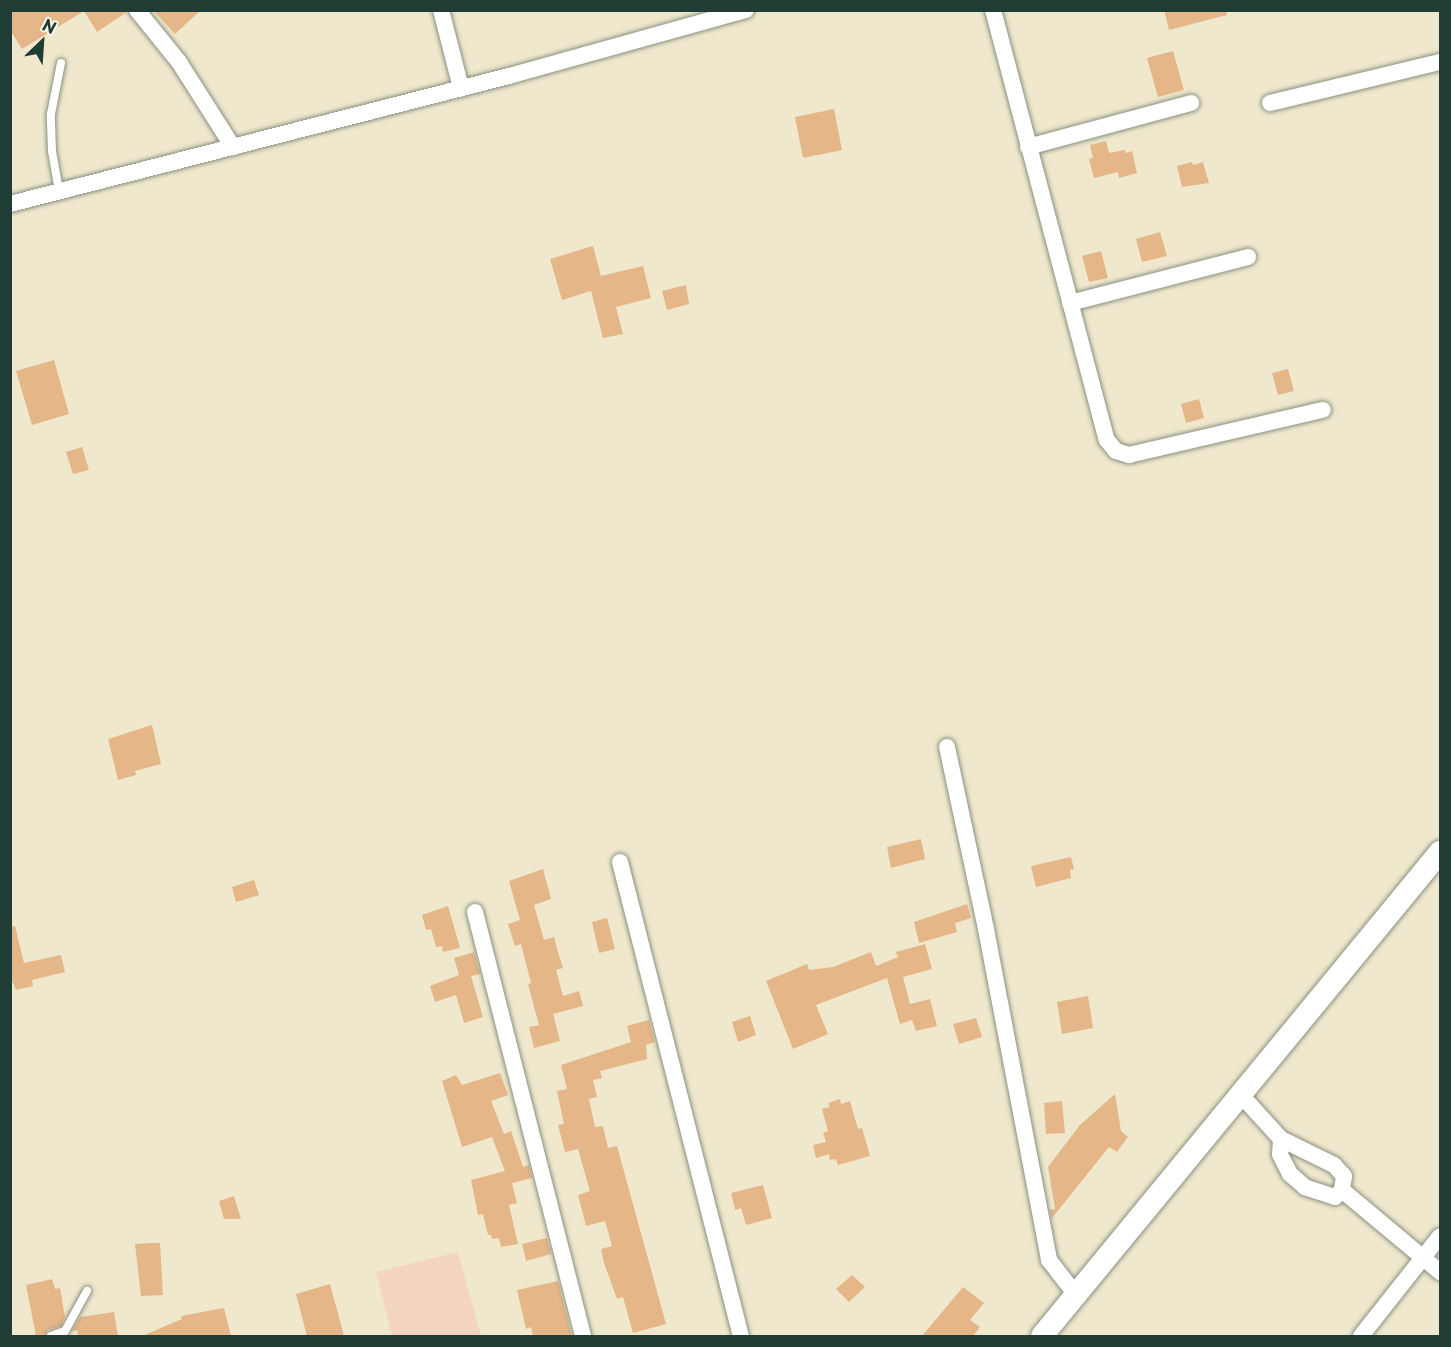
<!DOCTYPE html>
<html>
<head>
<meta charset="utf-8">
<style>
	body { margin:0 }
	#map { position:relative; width:1451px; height:1347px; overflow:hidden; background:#f0e8cd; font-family:"Playpen Sans",sans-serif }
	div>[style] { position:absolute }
	.built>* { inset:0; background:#f3d4bf }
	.building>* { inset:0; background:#e5b688 }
	.roads { filter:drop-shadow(0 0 2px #889280) drop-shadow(0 0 2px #889280) }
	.service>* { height:8px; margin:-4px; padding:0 4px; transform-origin:4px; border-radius:4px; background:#fff }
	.minor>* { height:16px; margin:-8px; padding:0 8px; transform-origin:8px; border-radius:8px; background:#fff }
	.secondary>* { height:22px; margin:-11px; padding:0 11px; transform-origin:11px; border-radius:11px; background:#fff }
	span { translate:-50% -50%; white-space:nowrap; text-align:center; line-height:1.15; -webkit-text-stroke:5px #fbf7ec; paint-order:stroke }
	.frame { position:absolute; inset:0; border:12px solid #1f3d34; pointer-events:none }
	.north { position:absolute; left:12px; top:12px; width:60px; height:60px; -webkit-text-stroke:4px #fbf7ec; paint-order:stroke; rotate:25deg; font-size:16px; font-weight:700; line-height:24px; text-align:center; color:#1f3d34 }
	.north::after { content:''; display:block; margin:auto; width:21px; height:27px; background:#1f3d34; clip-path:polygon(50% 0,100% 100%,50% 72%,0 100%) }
</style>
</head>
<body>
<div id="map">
	<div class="built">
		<i style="clip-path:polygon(458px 1252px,481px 1336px,392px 1336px,376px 1272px)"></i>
	</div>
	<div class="building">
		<i style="clip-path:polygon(10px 10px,127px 10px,127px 12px,97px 32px,84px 11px,22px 49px,10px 30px)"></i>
		<i style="clip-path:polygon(153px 10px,201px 10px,175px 34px)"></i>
		<i style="clip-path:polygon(1164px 10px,1226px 10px,1227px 15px,1169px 30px)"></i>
		<i style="clip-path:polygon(1173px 51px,1184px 90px,1158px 97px,1147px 58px)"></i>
		<i style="clip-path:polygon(834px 109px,842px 150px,803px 158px,795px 117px)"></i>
		<i style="clip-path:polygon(1106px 141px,1109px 153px,1125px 150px,1125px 153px,1132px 151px,1137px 173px,1119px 178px,1118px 172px,1094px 178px,1089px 159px,1093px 158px,1090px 145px)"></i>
		<i style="clip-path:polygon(1192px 162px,1193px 165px,1203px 162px,1209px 183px,1182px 187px,1177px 166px)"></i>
		<i style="clip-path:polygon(1160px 232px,1167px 256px,1142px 262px,1136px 239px)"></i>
		<i style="clip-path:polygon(593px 246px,601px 276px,643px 266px,651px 298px,616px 307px,623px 334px,603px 338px,591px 291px,562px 300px,550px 259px)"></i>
		<i style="clip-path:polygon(1101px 251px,1108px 278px,1089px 282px,1082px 256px)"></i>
		<i style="clip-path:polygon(686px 285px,689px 304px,667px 310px,662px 291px)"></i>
		<i style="clip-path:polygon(54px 360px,69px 414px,32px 425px,16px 371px)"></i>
		<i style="clip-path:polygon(1288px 369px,1294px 391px,1278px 395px,1272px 373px)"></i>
		<i style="clip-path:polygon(1199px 399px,1204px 418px,1186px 423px,1181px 404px)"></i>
		<i style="clip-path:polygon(82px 447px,89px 470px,73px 474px,66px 452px)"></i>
		<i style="clip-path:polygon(152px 725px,161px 764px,135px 771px,136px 775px,118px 780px,108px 739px)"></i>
		<i style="clip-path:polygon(921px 839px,925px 859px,891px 868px,887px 847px)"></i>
		<i style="clip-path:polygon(1071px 857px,1074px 869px,1070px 870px,1071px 878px,1036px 887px,1031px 866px)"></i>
		<i style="clip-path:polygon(543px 869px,551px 899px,534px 905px,544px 940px,554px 937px,558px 952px,563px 968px,556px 970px,563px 996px,579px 991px,583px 1006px,553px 1014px,560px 1041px,534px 1048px,529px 1027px,539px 1025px,528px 984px,531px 983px,521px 944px,515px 946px,508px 924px,520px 920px,509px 881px)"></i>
		<i style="clip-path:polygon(254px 880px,259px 895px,236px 902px,232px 887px)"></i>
		<i style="clip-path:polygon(967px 904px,971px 918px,955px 923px,957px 932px,919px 943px,914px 922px)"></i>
		<i style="clip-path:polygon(448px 906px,460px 948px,443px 952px,442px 946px,436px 947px,431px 929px,426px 930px,422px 915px)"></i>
		<i style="clip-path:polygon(607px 918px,615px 949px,599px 953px,592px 922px)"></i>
		<i style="clip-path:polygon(15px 926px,24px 963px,61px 955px,65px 972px,32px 980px,33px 986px,16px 990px,10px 976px,10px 927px)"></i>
		<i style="clip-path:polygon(925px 944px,932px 969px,903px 977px,910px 1004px,930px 999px,937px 1026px,916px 1031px,912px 1020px,900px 1024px,887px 978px,816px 1005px,828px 1034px,793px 1049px,766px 981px,807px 964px,809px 970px,833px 967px,871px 952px,876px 966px,898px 957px,896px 952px)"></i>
		<i style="clip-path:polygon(474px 952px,480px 974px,471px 976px,483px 1017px,464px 1023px,456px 995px,435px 1002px,430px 986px,459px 975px,454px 958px)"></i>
		<i style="clip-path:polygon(1088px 996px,1093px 1028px,1062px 1034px,1057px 1002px)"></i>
		<i style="clip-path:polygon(750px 1016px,756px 1035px,738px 1042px,732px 1022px)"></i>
		<i style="clip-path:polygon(976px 1018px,982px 1037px,959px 1044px,953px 1024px)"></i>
		<i style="clip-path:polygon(649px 1020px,655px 1042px,646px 1045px,647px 1059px,600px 1071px,602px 1078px,593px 1080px,597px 1097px,589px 1099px,595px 1127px,603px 1126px,608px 1148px,617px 1146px,666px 1324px,633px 1333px,623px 1297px,617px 1299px,604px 1263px,601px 1249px,612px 1246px,605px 1221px,586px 1226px,578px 1195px,590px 1191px,578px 1149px,565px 1152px,558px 1125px,564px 1124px,557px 1091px,567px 1089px,561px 1065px,631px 1042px,627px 1026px)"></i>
		<i style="clip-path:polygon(500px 1073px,508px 1095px,491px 1101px,504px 1134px,511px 1131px,523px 1167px,529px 1165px,532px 1178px,512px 1183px,517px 1203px,509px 1205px,518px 1244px,501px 1247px,499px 1238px,492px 1239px,491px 1235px,488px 1235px,483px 1214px,478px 1215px,471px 1180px,505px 1171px,492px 1137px,462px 1147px,442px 1081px,456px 1075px,462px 1085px)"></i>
		<i style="clip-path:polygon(1115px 1094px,1121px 1131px,1128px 1137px,1117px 1152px,1109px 1147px,1052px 1218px,1050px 1210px,1055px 1209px,1048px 1167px,1080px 1125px)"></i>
		<i style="clip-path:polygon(840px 1099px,841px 1104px,850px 1101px,858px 1129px,862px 1128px,870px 1156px,838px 1165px,836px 1159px,830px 1160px,829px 1154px,816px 1158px,813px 1145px,826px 1142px,823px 1133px,828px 1131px,822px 1109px,830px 1107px,828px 1103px)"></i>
		<i style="clip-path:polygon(1062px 1101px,1065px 1133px,1046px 1134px,1044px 1103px)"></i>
		<i style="clip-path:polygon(763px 1185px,772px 1218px,746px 1225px,741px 1208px,735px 1210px,731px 1193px)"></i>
		<i style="clip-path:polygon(234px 1196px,241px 1219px,224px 1219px,219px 1201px)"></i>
		<i style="clip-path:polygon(547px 1238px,551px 1254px,526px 1261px,522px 1244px)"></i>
		<i style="clip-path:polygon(151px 1243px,160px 1243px,163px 1295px,141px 1296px,135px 1244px)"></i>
		<i style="clip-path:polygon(852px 1275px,865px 1287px,849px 1302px,836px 1289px)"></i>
		<i style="clip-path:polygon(52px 1279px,55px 1289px,60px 1288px,65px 1317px,61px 1326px,48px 1330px,45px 1336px,36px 1336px,26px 1285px)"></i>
		<i style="clip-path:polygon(558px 1281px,572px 1336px,533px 1336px,531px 1327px,526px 1329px,517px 1290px)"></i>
		<i style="clip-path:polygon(330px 1284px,344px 1336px,307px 1336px,296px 1294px)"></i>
		<i style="clip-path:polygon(963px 1287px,984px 1303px,970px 1320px,980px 1327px,973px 1336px,922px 1336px)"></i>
		<i style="clip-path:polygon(224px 1308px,231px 1336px,142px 1336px,182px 1319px,181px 1316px)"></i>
		<i style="clip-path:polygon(114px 1312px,118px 1336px,78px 1336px,77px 1330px,72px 1331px,80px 1317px)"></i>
	</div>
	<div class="roads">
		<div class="service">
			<i style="left:59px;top:191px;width:41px;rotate:-99.9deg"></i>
			<i style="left:52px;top:151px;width:37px;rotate:-92deg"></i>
			<i style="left:51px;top:114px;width:52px;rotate:-78.9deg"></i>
			<i style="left:51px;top:1336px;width:15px;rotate:-20deg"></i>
			<i style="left:65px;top:1331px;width:46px;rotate:-61.2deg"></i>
		</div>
		<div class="minor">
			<i style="left:137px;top:10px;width:67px;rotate:51.1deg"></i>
			<i style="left:179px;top:62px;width:101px;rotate:57.6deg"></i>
			<i style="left:441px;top:10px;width:81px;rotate:75.6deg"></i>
			<i style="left:993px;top:10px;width:445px;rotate:75.2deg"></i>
			<i style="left:1107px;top:440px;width:14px;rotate:51deg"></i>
			<i style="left:1116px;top:451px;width:14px;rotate:17deg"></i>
			<i style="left:1129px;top:455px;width:199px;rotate:-13.1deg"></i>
			<i style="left:1270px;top:103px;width:175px;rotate:-13.6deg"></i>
			<i style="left:1028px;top:147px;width:169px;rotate:-15.1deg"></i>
			<i style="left:10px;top:204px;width:515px;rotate:-14.39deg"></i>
			<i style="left:509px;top:76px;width:246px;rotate:-15.6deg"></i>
			<i style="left:1070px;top:303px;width:184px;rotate:-14.5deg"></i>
			<i style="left:947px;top:747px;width:186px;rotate:77.9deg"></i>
			<i style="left:986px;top:929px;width:337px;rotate:79.2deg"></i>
			<i style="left:1049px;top:1260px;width:44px;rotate:52.4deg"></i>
			<i style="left:620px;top:862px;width:489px;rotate:75.7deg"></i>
			<i style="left:475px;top:912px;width:438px;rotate:75.7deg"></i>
			<i style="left:1241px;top:1095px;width:59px;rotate:47.7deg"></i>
			<i style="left:1281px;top:1139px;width:59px;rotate:26.1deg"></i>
			<i style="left:1334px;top:1165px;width:15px;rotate:48deg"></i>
			<i style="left:1344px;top:1176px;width:14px;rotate:98deg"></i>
			<i style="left:1342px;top:1190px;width:10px;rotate:135deg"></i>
			<i style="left:1335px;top:1197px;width:32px;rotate:-162deg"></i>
			<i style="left:1305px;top:1187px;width:20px;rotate:-139deg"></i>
			<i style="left:1290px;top:1174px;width:22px;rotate:-117deg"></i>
			<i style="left:1280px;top:1154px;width:15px;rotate:-86deg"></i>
			<i style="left:1342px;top:1190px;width:128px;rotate:39.9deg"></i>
			<i style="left:1361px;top:1336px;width:127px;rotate:-51.7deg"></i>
		</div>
		<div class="secondary">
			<i style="left:1042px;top:1336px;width:627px;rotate:-50.57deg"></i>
		</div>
	</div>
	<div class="frame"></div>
	<div class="north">N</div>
</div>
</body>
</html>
